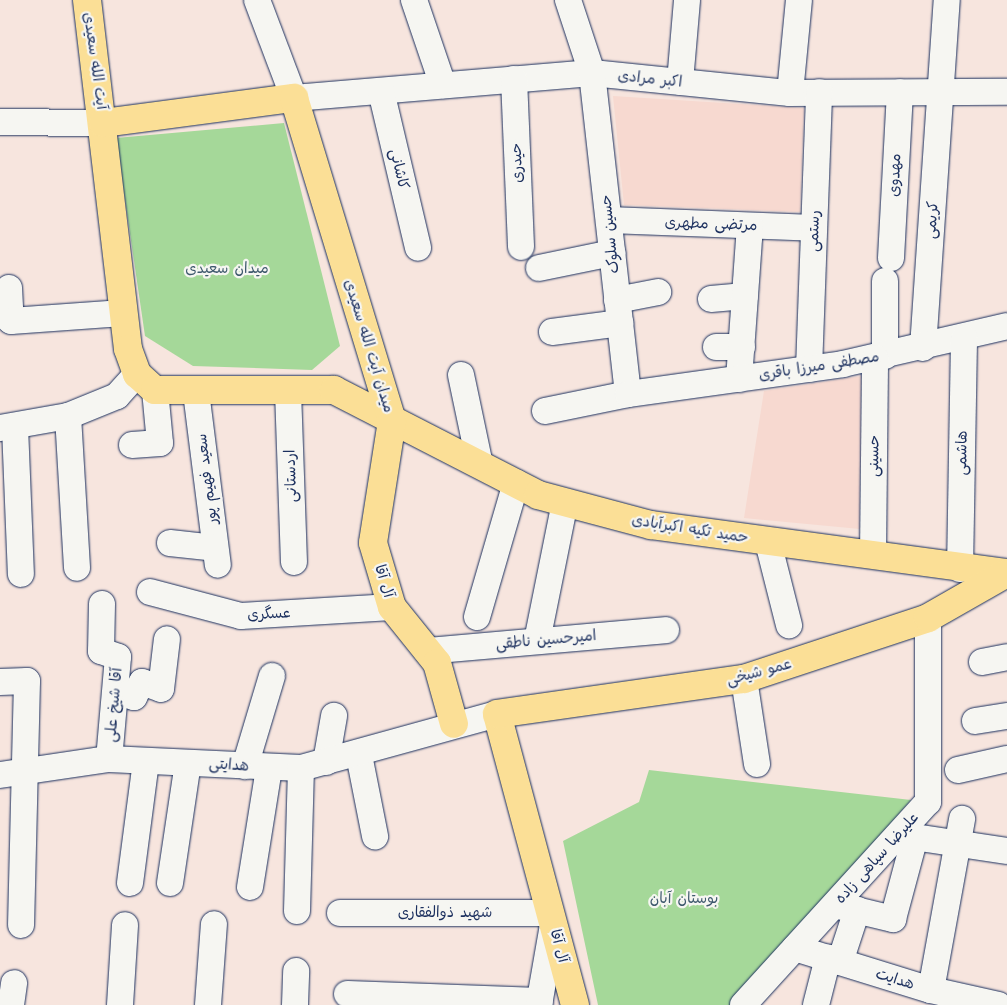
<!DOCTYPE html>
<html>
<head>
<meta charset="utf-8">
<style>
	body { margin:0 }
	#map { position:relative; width:1007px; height:1005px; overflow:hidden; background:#f7e5de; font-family:"Architects Daughter","Playpen Sans Arabic",sans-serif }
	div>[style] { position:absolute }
	.built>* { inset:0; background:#f7d9d0 }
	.green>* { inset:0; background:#a5d899 }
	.roads { filter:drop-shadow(0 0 1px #1b2f5e) drop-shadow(0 0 1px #1b2f5e) }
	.minor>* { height:26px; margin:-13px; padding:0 13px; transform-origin:13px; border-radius:13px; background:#f6f6f2 }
	.major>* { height:28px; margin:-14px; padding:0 14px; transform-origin:14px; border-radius:14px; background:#fbdf96 }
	span { translate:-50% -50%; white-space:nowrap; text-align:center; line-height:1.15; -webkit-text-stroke:4.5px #f6f6f2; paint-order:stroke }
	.street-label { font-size:15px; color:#1b2f5e }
	.park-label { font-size:15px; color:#3e596d }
</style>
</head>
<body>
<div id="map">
	<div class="built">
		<i style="clip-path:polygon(613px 96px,804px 108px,800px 212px,624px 205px)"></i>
		<i style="clip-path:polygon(862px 376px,860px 529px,744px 518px,764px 391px)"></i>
	</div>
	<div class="green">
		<i style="clip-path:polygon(284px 123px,340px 346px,312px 370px,193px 366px,145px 336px,116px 138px)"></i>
		<i style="clip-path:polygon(649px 770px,911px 800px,733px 1005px,598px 1005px,563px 841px,639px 802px)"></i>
	</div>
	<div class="roads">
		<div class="minor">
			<i style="left:257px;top:0;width:105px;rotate:69.3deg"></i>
			<i style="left:294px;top:98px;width:299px;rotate:-4.8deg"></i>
			<i style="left:592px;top:73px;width:199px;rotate:5.8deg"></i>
			<i style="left:790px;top:93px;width:217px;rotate:-0.3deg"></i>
			<i style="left:414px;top:0;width:90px;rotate:71.2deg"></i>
			<i style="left:568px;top:0;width:77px;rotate:71.8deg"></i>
			<i style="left:592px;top:73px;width:323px;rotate:83.6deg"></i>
			<i style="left:514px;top:79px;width:168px;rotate:87.6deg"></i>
			<i style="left:680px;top:82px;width:82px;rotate:-85.1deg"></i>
			<i style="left:381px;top:91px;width:161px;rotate:76.7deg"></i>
			<i style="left:790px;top:93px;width:93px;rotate:-84.5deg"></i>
			<i style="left:0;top:122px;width:103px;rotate:0.6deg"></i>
			<i style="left:609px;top:220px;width:205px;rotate:2.2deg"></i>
			<i style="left:891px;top:258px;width:166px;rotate:-86.9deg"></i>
			<i style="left:539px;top:268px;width:75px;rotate:-11.6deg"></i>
			<i style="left:9px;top:288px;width:33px;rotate:87deg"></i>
			<i style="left:11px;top:321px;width:112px;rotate:-4.1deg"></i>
			<i style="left:711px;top:299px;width:34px;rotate:-5deg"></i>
			<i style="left:617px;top:300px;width:42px;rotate:-11deg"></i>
			<i style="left:552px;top:332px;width:69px;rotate:-7.5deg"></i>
			<i style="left:716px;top:347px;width:26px"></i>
			<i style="left:923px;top:348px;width:349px;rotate:-86.1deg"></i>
			<i style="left:885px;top:356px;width:75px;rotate:-90deg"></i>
			<i style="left:809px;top:369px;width:277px;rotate:-87.9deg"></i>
			<i style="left:461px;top:375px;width:92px;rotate:78.1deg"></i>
			<i style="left:739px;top:379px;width:153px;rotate:-85.9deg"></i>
			<i style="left:288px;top:391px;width:171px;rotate:88deg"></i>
			<i style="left:196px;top:392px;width:174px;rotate:82.8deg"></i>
			<i style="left:545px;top:411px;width:85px;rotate:-11.6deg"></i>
			<i style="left:628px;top:394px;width:217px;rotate:-7.9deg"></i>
			<i style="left:843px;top:364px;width:168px;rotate:-13deg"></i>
			<i style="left:68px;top:416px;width:152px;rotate:86.6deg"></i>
			<i style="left:15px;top:427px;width:147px;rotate:87.7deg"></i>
			<i style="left:0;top:428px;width:69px;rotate:-10deg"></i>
			<i style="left:68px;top:416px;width:53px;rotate:-22.2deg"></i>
			<i style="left:117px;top:396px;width:30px;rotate:-48deg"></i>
			<i style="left:132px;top:445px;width:28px;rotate:-4deg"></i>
			<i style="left:160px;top:443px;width:53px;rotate:-95.4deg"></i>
			<i style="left:768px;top:542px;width:86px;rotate:75.8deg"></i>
			<i style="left:170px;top:543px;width:45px;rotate:6.3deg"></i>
			<i style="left:873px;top:555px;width:197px;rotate:-89.4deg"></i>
			<i style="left:960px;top:569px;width:231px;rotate:-89deg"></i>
			<i style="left:150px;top:592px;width:94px;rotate:14.8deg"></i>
			<i style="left:241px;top:616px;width:151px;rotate:-3.4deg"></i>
			<i style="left:102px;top:604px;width:47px;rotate:91.2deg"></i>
			<i style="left:101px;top:651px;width:18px;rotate:19deg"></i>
			<i style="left:118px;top:657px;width:102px;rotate:95deg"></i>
			<i style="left:477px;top:617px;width:140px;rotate:-73.8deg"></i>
			<i style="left:537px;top:641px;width:142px;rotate:-78.6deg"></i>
			<i style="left:427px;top:651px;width:240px;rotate:-5deg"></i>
			<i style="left:982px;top:662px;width:25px;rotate:-11deg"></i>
			<i style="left:744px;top:679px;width:86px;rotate:81.3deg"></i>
			<i style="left:0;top:682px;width:27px;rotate:-2deg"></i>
			<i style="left:27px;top:681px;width:244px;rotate:91.4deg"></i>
			<i style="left:118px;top:692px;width:17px;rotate:17deg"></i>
			<i style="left:134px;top:697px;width:17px;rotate:-62deg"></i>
			<i style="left:142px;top:682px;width:20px;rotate:20deg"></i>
			<i style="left:161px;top:689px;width:50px;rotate:-83.2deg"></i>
			<i style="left:975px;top:721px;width:32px;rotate:-9deg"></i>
			<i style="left:359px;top:755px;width:83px;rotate:78.8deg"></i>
			<i style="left:326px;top:762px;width:47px;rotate:-80.1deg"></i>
			<i style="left:245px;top:766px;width:94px;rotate:-73.3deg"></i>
			<i style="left:958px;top:770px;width:50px;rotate:-12.7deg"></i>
			<i style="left:0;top:775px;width:110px;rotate:-8.4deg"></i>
			<i style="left:109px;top:759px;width:192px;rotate:2.7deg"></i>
			<i style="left:301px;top:768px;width:203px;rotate:-15.4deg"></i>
			<i style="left:901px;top:835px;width:107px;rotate:8.6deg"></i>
			<i style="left:130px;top:883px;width:123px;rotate:-82.5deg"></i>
			<i style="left:170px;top:883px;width:121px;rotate:-81.5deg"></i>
			<i style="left:250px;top:887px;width:120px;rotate:-80.9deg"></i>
			<i style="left:835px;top:905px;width:60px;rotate:13.6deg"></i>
			<i style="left:893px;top:919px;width:85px;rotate:-75deg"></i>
			<i style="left:297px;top:911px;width:143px;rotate:-88.4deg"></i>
			<i style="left:340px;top:913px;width:210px"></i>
			<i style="left:795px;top:948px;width:142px;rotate:17.2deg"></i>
			<i style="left:931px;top:990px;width:69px;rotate:12.6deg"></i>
			<i style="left:840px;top:962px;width:55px;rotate:-71.9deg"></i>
			<i style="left:931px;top:990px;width:174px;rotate:-79.7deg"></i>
			<i style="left:347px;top:994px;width:193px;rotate:2.1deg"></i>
			<i style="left:11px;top:1005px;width:22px;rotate:-82deg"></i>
			<i style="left:120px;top:1005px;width:80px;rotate:-86.4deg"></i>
			<i style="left:208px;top:1005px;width:81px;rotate:-85.8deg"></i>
			<i style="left:295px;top:1005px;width:34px;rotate:-88deg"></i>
			<i style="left:539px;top:1005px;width:81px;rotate:-80.1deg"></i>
			<i style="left:743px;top:1005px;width:275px;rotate:-47.7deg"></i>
			<i style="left:928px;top:802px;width:184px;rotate:-90deg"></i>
			<i style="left:816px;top:1005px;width:49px;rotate:-75.7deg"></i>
		</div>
		<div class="major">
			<i style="left:87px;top:0;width:351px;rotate:83.3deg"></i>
			<i style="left:128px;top:349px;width:27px;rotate:70deg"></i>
			<i style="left:137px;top:374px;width:24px;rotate:42deg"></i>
			<i style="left:155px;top:390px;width:179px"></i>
			<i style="left:334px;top:390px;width:229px;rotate:27.2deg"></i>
			<i style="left:538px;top:495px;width:117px;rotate:14.9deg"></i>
			<i style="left:651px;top:525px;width:359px;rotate:7.7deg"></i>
			<i style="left:103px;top:123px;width:193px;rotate:-7.5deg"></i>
			<i style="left:294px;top:98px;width:338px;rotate:73.1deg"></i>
			<i style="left:392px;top:421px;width:123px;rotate:98.9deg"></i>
			<i style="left:373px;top:543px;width:67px;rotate:73.5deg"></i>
			<i style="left:392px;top:607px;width:72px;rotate:51.2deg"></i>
			<i style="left:437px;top:663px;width:63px;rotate:74.4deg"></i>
			<i style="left:575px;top:1005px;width:301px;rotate:-105deg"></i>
			<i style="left:497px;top:714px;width:249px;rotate:-8.1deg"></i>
			<i style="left:744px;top:679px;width:194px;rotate:-18.3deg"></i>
			<i style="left:928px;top:618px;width:89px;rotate:-29.7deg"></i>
		</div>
	</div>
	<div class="street-label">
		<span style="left:95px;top:61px;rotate:82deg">آیت الله سعیدی</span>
		<span style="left:650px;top:79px;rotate:6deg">اکبر مرادی</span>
		<span style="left:517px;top:163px;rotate:-92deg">حیدری</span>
		<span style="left:399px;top:169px;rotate:77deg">کاشانی</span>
		<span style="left:895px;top:175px;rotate:-87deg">مهدوی</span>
		<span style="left:932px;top:220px;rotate:-86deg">کریمی</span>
		<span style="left:711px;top:224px;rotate:2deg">مرتضی مطهری</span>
		<span style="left:814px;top:231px;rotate:-88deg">رستمی</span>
		<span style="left:610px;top:234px;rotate:-96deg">حسین سلوک</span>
		<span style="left:369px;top:346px;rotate:73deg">میدان آیت الله سعیدی</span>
		<span style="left:819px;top:366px;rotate:-9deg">مصطفی میرزا باقری</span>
		<span style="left:962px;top:453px;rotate:-89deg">هاشمی</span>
		<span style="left:874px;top:456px;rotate:-89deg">حسینی</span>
		<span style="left:291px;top:476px;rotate:-92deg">اردستانی</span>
		<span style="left:207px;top:479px;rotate:-97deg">سعید فهیم پور</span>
		<span style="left:690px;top:529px;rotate:9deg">حمید تکیه اکبرآبادی</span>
		<span style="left:384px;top:581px;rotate:73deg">آل آقا</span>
		<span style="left:269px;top:614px;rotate:-3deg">عسگری</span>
		<span style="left:546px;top:640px;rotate:-5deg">امیرحسین ناطقی</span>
		<span style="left:759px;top:672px;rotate:-15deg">عمو شیخی</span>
		<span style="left:114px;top:705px;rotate:-85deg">آقا شیخ علی</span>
		<span style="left:229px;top:765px;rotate:4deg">هدایتی</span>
		<span style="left:877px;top:858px;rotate:-48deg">علیرضا سپاهی زاده</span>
		<span style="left:445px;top:913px">شهید ذوالفقاری</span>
		<span style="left:559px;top:946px;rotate:75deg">آل آقا</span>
		<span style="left:895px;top:979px;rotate:17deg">هدایت</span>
	</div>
	<div class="park-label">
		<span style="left:227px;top:269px">میدان سعیدی</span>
		<span style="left:684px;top:899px">بوستان آبان</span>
	</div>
</div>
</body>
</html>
